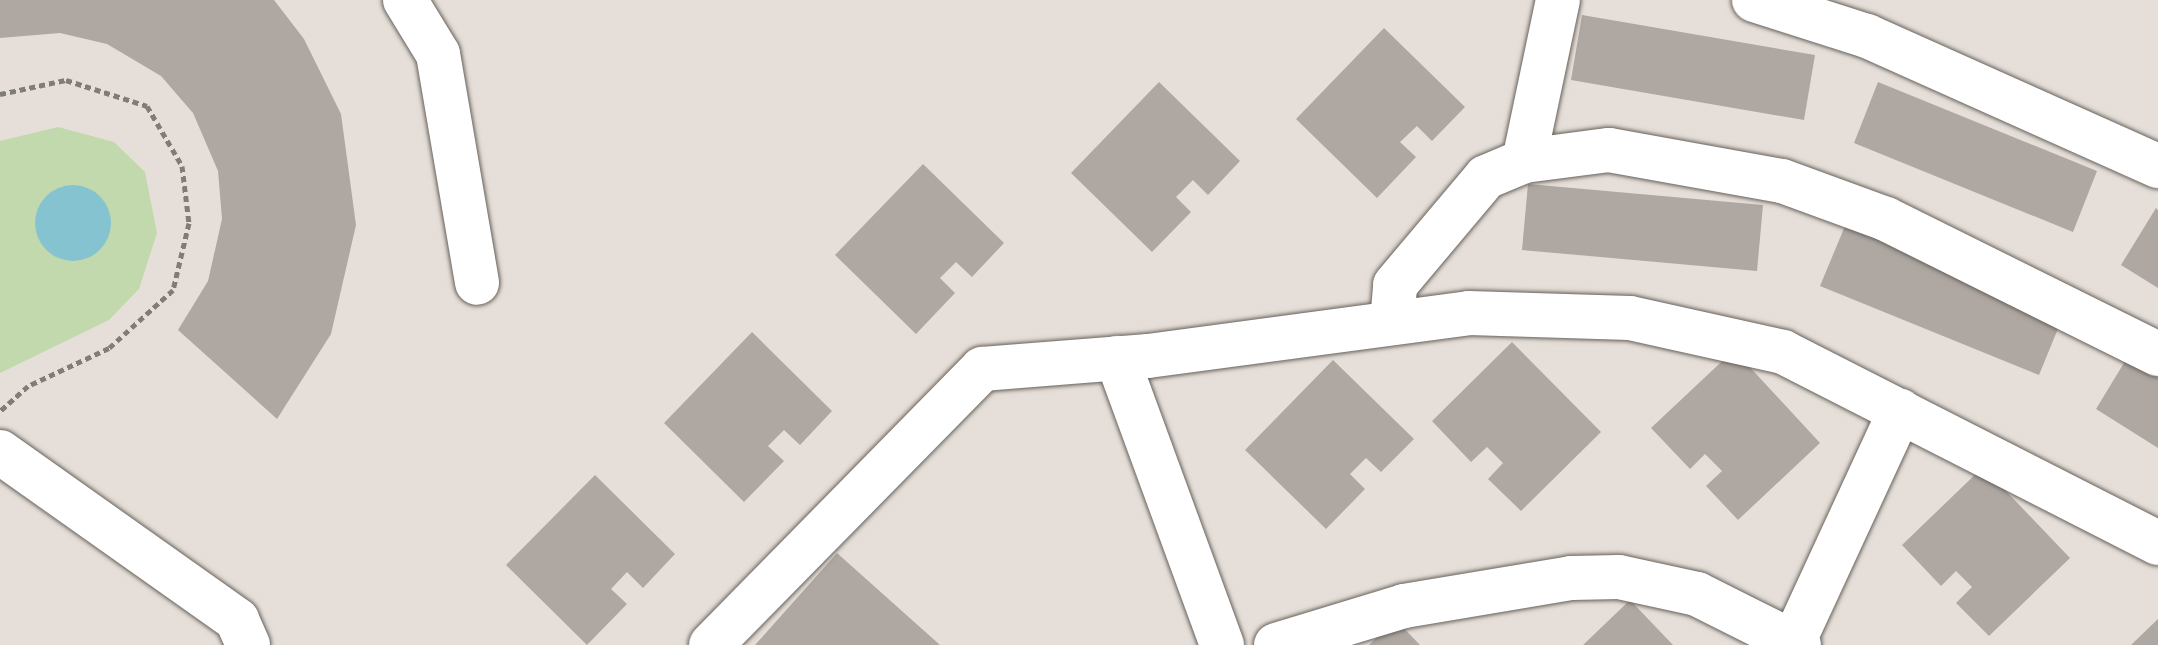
<!DOCTYPE html>
<html>
<head>
<meta charset="utf-8">
<style>
	body { margin:0 }
	#map { position:relative; width:2158px; height:645px; overflow:hidden; background:#e6dfd9; font-family:"IBM Plex Serif",serif }
	div>[style] { position:absolute }
	.green>* { inset:0; background:#c2d9ad }
	.water>* { inset:0; background:#86c3d1 }
	.round { border-radius:50% }
	.building>* { inset:0; background:#aea7a2 }
	.path>* { height:5px; margin-top:-2.5px; transform-origin:0; background:repeating-linear-gradient(90deg,#807c78 0 6px,transparent 0 10px) }
	.roads { filter:drop-shadow(0 0 2px #67615c) drop-shadow(0 0 2px #67615c) }
	.minor>* { height:44px; margin:-22px; padding:0 22px; transform-origin:22px; border-radius:22px; background:#fff }
	span { translate:-50% -50%; white-space:nowrap; text-align:center; line-height:1.15; -webkit-text-stroke:6px #f3ece6; paint-order:stroke }
</style>
</head>
<body>
<div id="map">
	<div class="green">
		<i style="clip-path:polygon(58px 127px,114px 142px,145px 172px,157px 233px,139px 289px,109px 320px,0 373px,0 141px)"></i>
	</div>
	<div class="water">
		<i class="round" style="left:35px;top:185px;width:76px;height:76px"></i>
	</div>
	<div class="building">
		<i style="clip-path:polygon(0 0,274px 0,304px 39px,341px 114px,356px 225px,331px 334px,277px 419px,178px 330px,208px 281px,222px 219px,218px 171px,193px 113px,161px 76px,107px 44px,60px 33px,0 38px)"></i>
		<i style="clip-path:polygon(1582px 15px,1815px 55px,1804px 120px,1571px 80px)"></i>
		<i style="clip-path:polygon(1384px 28px,1465px 107px,1432px 141px,1417px 126px,1400px 142px,1416px 157px,1377px 198px,1296px 119px)"></i>
		<i style="clip-path:polygon(1159px 82px,1240px 161px,1208px 195px,1193px 180px,1176px 197px,1191px 212px,1152px 252px,1071px 173px)"></i>
		<i style="clip-path:polygon(1878px 82px,2097px 171px,2073px 232px,1854px 143px)"></i>
		<i style="clip-path:polygon(923px 164px,1004px 243px,972px 277px,956px 262px,940px 278px,955px 293px,916px 334px,835px 255px)"></i>
		<i style="clip-path:polygon(1528px 184px,1763px 205px,1757px 271px,1522px 250px)"></i>
		<i style="clip-path:polygon(2156px 208px,2158px 210px,2158px 288px,2121px 265px)"></i>
		<i style="clip-path:polygon(1845px 226px,2064px 314px,2039px 375px,1820px 286px)"></i>
		<i style="clip-path:polygon(752px 332px,832px 411px,800px 445px,784px 430px,768px 446px,784px 461px,744px 502px,664px 423px)"></i>
		<i style="clip-path:polygon(1512px 342px,1601px 432px,1521px 511px,1488px 479px,1503px 463px,1487px 447px,1471px 462px,1432px 421px)"></i>
		<i style="clip-path:polygon(1734px 350px,1820px 443px,1738px 520px,1706px 486px,1722px 471px,1705px 454px,1690px 469px,1651px 428px)"></i>
		<i style="clip-path:polygon(2130px 353px,2158px 371px,2158px 448px,2096px 409px)"></i>
		<i style="clip-path:polygon(1333px 360px,1414px 439px,1381px 472px,1366px 458px,1350px 474px,1365px 489px,1326px 529px,1245px 450px)"></i>
		<i style="clip-path:polygon(1983px 467px,2070px 558px,1989px 636px,1956px 603px,1972px 587px,1956px 571px,1941px 586px,1902px 545px)"></i>
		<i style="clip-path:polygon(595px 475px,675px 554px,643px 588px,627px 572px,611px 589px,627px 604px,587px 645px,506px 565px)"></i>
		<i style="clip-path:polygon(837px 553px,940px 645px,755px 645px)"></i>
		<i style="clip-path:polygon(1630px 600px,1673px 645px,1583px 645px)"></i>
		<i style="clip-path:polygon(1395px 619px,1420px 645px,1369px 645px)"></i>
		<i style="clip-path:polygon(2158px 619px,2158px 645px,2131px 645px)"></i>
	</div>
	<div class="path">
		<i style="left:0;top:94px;width:67px;rotate:-12deg"></i>
		<i style="left:66px;top:80px;width:85px;rotate:17.8deg"></i>
		<i style="left:147px;top:106px;width:69px;rotate:59.7deg"></i>
		<i style="left:182px;top:166px;width:57px;rotate:83deg"></i>
		<i style="left:189px;top:223px;width:69px;rotate:103.4deg"></i>
		<i style="left:173px;top:290px;width:86px;rotate:137.8deg"></i>
		<i style="left:109px;top:348px;width:89px;rotate:154.9deg"></i>
		<i style="left:28px;top:386px;width:38px;rotate:138deg"></i>
	</div>
	<div class="roads">
		<div class="minor">
			<i style="left:405px;top:0;width:63px;rotate:58.6deg"></i>
			<i style="left:438px;top:54px;width:232px;rotate:80.3deg"></i>
			<i style="left:1754px;top:0;width:119px;rotate:17.7deg"></i>
			<i style="left:1867px;top:36px;width:319px;rotate:24.1deg"></i>
			<i style="left:1524px;top:161px;width:165px;rotate:-78.1deg"></i>
			<i style="left:1392px;top:322px;width:37px;rotate:-85deg"></i>
			<i style="left:1395px;top:285px;width:141px;rotate:-49.9deg"></i>
			<i style="left:1486px;top:177px;width:41px;rotate:-22.8deg"></i>
			<i style="left:1524px;top:161px;width:86px;rotate:-7.4deg"></i>
			<i style="left:1609px;top:150px;width:176px;rotate:10.2deg"></i>
			<i style="left:1782px;top:181px;width:111px;rotate:20.1deg"></i>
			<i style="left:1886px;top:219px;width:304px;rotate:26.4deg"></i>
			<i style="left:1117px;top:358px;width:306px;rotate:69.9deg"></i>
			<i style="left:0;top:452px;width:291px;rotate:35.3deg"></i>
			<i style="left:237px;top:620px;width:27px;rotate:66deg"></i>
			<i style="left:711px;top:645px;width:387px;rotate:-45.5deg"></i>
			<i style="left:982px;top:369px;width:167px;rotate:-4.5deg"></i>
			<i style="left:1148px;top:356px;width:324px;rotate:-7.6deg"></i>
			<i style="left:1469px;top:313px;width:161px;rotate:1.8deg"></i>
			<i style="left:1630px;top:318px;width:157px;rotate:12.5deg"></i>
			<i style="left:1783px;top:352px;width:421px;rotate:27deg"></i>
			<i style="left:1276px;top:645px;width:134px;rotate:-16.9deg"></i>
			<i style="left:1404px;top:606px;width:169px;rotate:-9.5deg"></i>
			<i style="left:1571px;top:578px;width:48px;rotate:-1.2deg"></i>
			<i style="left:1619px;top:577px;width:80px;rotate:12.3deg"></i>
			<i style="left:1697px;top:594px;width:114px;rotate:26.6deg"></i>
			<i style="left:1792px;top:645px;width:258px;rotate:-65.2deg"></i>
		</div>
	</div>
</div>
</body>
</html>
